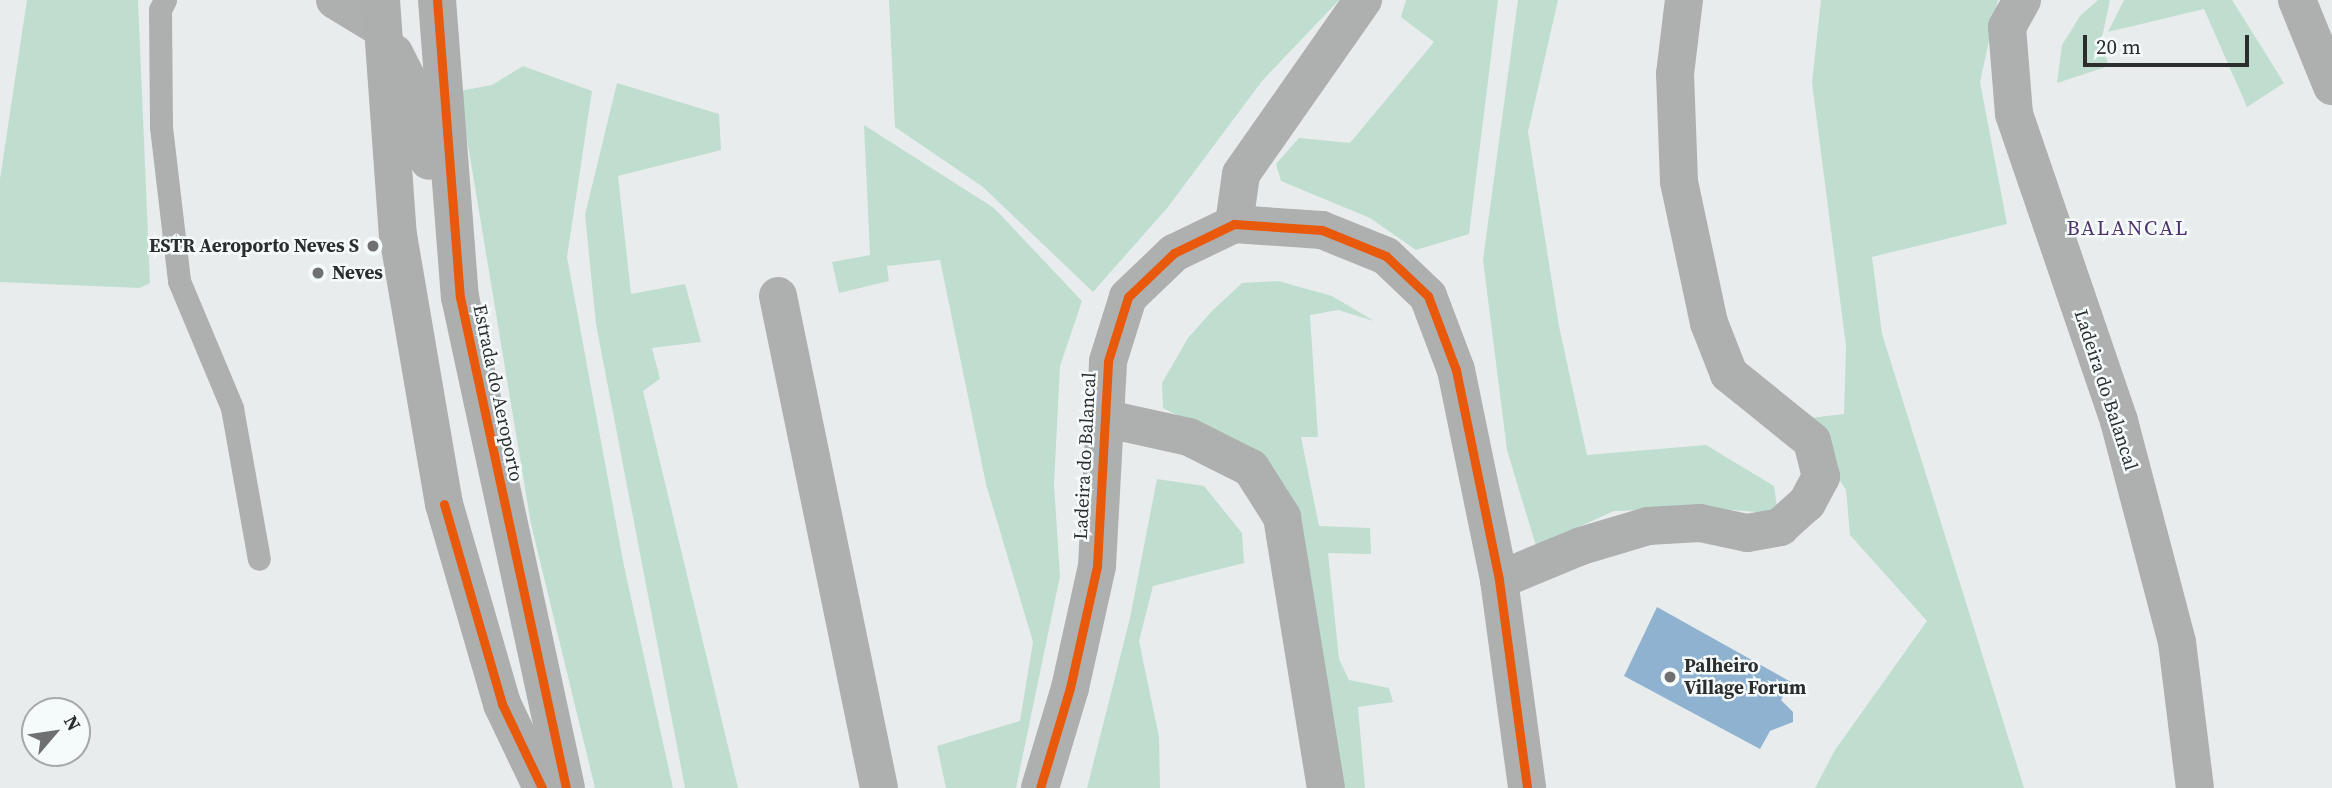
<!DOCTYPE html>
<html>
<head>
<meta charset="utf-8">
<style>
	body { margin:0 }
	#map { position:relative; width:2332px; height:788px; overflow:hidden; background:#e9eced; font-family:"Source Serif 4",serif }
	div>[style] { position:absolute }
	.green>* { inset:0; background:#bfded0 }
	.water>* { inset:0; background:#8eb2d0 }
	.lane>* { height:23px; margin:-11.5px; padding:0 11.5px; transform-origin:11.5px; border-radius:11.5px; background:#aeafaf }
	.street>* { height:38px; margin:-19px; padding:0 19px; transform-origin:19px; border-radius:19px; background:#aeafaf }
	.secondary>* { height:38px; margin:-19px; padding:0 19px; transform-origin:19px; border-radius:19px; background:#adaeae }
	.cycleway>* { height:9px; margin:-4.5px; padding:0 4.5px; transform-origin:4.5px; border-radius:4.5px; background:#e8590c }
	.dots>* { width:19px; height:19px; translate:-50% -50%; box-sizing:border-box; border:4px solid #f5fbfb; border-radius:50% }
	span { translate:-50% -50%; white-space:nowrap; text-align:center; line-height:1.15; -webkit-text-stroke:5px #f5fbfb; paint-order:stroke }
	.poi-label { font-size:19px; color:#2c2e2e; font-weight:700 }
	.right { translate:-100% -50%; text-align:right }
	.left { translate:0 -50%; text-align:left }
	.street-label { font-size:19px; color:#2c2e2e }
	.neighbourhood-label { font-size:21px; color:#4f326c; letter-spacing:2px }
	.north { position:absolute; left:21px; top:697px; width:70px; height:70px; box-sizing:border-box; background:#f5fbfb; border:2px solid #a5a9a9; border-radius:50%; rotate:61deg; font-size:19px; font-weight:700; line-height:28px; text-align:center; color:#2c2e2e }
	.north::after { content:''; display:block; margin:auto; width:24px; height:32px; background:#6e7071; clip-path:polygon(50% 0,100% 100%,50% 72%,0 100%) }
	.scale { position:absolute; left:2083px; top:35px; width:166px; height:32px; box-sizing:border-box; border:4px solid #2c2e2e; border-top:0; padding-left:9px; font-size:21px; line-height:24px; white-space:nowrap; color:#2c2e2e; -webkit-text-stroke:5px #f5fbfb; paint-order:stroke }
</style>
</head>
<body>
<div id="map">
	<div class="green">
		<i style="clip-path:polygon(27px 0,138px 0,150px 283px,140px 288px,0 282px,0 179px)"></i>
		<i style="clip-path:polygon(889px 0,1339px 0,1262px 81px,1168px 207px,1093px 292px,983px 187px,895px 127px)"></i>
		<i style="clip-path:polygon(1406px 0,1498px 0,1469px 234px,1416px 250px,1370px 218px,1281px 181px,1276px 164px,1299px 138px,1350px 143px,1434px 42px,1401px 17px)"></i>
		<i style="clip-path:polygon(1518px 0,1558px 0,1528px 132px,1559px 326px,1587px 455px,1706px 445px,1774px 486px,1778px 514px,1710px 508px,1614px 511px,1536px 546px,1507px 450px,1483px 260px)"></i>
		<i style="clip-path:polygon(1821px 0,1998px 0,1980px 82px,2007px 224px,1872px 257px,1882px 334px,2024px 788px,1815px 788px,1835px 750px,1927px 621px,1850px 535px,1846px 490px,1801px 419px,1844px 414px,1846px 346px,1812px 83px)"></i>
		<i style="clip-path:polygon(2098px 0,2110px 0,2101px 42px,2109px 66px,2057px 83px,2062px 45px,2080px 16px)"></i>
		<i style="clip-path:polygon(2124px 0,2232px 0,2284px 83px,2247px 107px,2204px 9px,2108px 32px)"></i>
		<i style="clip-path:polygon(523px 66px,592px 91px,567px 257px,624px 566px,673px 788px,595px 788px,531px 524px,459px 91px,492px 85px)"></i>
		<i style="clip-path:polygon(617px 83px,719px 114px,721px 150px,618px 176px,631px 294px,685px 284px,701px 342px,652px 348px,660px 379px,643px 391px,738px 788px,685px 788px,596px 324px,585px 215px)"></i>
		<i style="clip-path:polygon(864px 125px,994px 208px,1082px 301px,1060px 366px,1054px 484px,1060px 576px,1016px 788px,946px 788px,937px 746px,1020px 721px,1033px 642px,986px 484px,940px 260px,887px 266px,889px 281px,839px 293px,832px 262px,870px 255px)"></i>
		<i style="clip-path:polygon(1278px 281px,1332px 296px,1374px 321px,1338px 310px,1310px 315px,1318px 437px,1301px 437px,1319px 526px,1370px 528px,1371px 554px,1328px 553px,1339px 659px,1349px 680px,1389px 688px,1393px 702px,1358px 707px,1365px 788px,1337px 788px,1298px 532px,1286px 487px,1254px 454px,1163px 408px,1162px 383px,1188px 338px,1212px 311px,1242px 283px)"></i>
		<i style="clip-path:polygon(1157px 479px,1204px 486px,1242px 533px,1244px 563px,1153px 586px,1139px 641px,1159px 737px,1160px 788px,1087px 788px,1130px 618px)"></i>
	</div>
	<div class="water">
		<i style="clip-path:polygon(1657px 607px,1791px 682px,1781px 700px,1793px 712px,1793px 722px,1770px 731px,1760px 749px,1624px 676px)"></i>
	</div>
	<div class="lane">
		<i style="left:165px;top:0;width:11px;rotate:117deg"></i>
		<i style="left:160px;top:10px;width:117px;rotate:89.5deg"></i>
		<i style="left:161px;top:127px;width:155px;rotate:83.3deg"></i>
		<i style="left:179px;top:281px;width:138px;rotate:67.3deg"></i>
		<i style="left:232px;top:408px;width:153px;rotate:79.9deg"></i>
	</div>
	<div class="street">
		<i style="left:335px;top:0;width:54px;rotate:31.3deg"></i>
		<i style="left:2022px;top:0;width:31px;rotate:119deg"></i>
		<i style="left:2007px;top:27px;width:87px;rotate:85.4deg"></i>
		<i style="left:2014px;top:114px;width:324px;rotate:71.1deg"></i>
		<i style="left:2119px;top:421px;width:228px;rotate:75.3deg"></i>
		<i style="left:2177px;top:642px;width:147px;rotate:83deg"></i>
		<i style="left:2297px;top:0;width:93px;rotate:67.9deg"></i>
		<i style="left:1234px;top:224px;width:50px;rotate:-82deg"></i>
		<i style="left:1241px;top:174px;width:213px;rotate:-55deg"></i>
		<i style="left:778px;top:296px;width:502px;rotate:78.4deg"></i>
		<i style="left:1103px;top:418px;width:88px;rotate:12.5deg"></i>
		<i style="left:1189px;top:437px;width:69px;rotate:26.6deg"></i>
		<i style="left:1251px;top:468px;width:58px;rotate:57.7deg"></i>
		<i style="left:1282px;top:517px;width:275px;rotate:80.8deg"></i>
		<i style="left:1499px;top:580px;width:89px;rotate:-22.5deg"></i>
		<i style="left:1581px;top:546px;width:70px;rotate:-16.6deg"></i>
		<i style="left:1648px;top:526px;width:52px;rotate:-3.3deg"></i>
		<i style="left:1700px;top:523px;width:48px;rotate:12deg"></i>
		<i style="left:1747px;top:533px;width:34px;rotate:-10deg"></i>
		<i style="left:1780px;top:527px;width:36px;rotate:-42deg"></i>
		<i style="left:1807px;top:503px;width:30px;rotate:-62deg"></i>
		<i style="left:1821px;top:477px;width:37px;rotate:-104deg"></i>
		<i style="left:1812px;top:441px;width:107px;rotate:-141.1deg"></i>
		<i style="left:1729px;top:374px;width:55px;rotate:-111.4deg"></i>
		<i style="left:1709px;top:323px;width:144px;rotate:-102deg"></i>
		<i style="left:1679px;top:182px;width:108px;rotate:-92.1deg"></i>
		<i style="left:1675px;top:74px;width:75px;rotate:-83.1deg"></i>
		<i style="left:1040px;top:788px;width:104px;rotate:-73.3deg"></i>
		<i style="left:1070px;top:688px;width:125px;rotate:-77.5deg"></i>
		<i style="left:1097px;top:566px;width:205px;rotate:-86.9deg"></i>
		<i style="left:1108px;top:361px;width:67px;rotate:-72.6deg"></i>
		<i style="left:1128px;top:297px;width:64px;rotate:-43.7deg"></i>
		<i style="left:1174px;top:253px;width:67px;rotate:-25.8deg"></i>
		<i style="left:1234px;top:224px;width:88px;rotate:3.9deg"></i>
		<i style="left:1322px;top:230px;width:69px;rotate:22.1deg"></i>
		<i style="left:1386px;top:256px;width:58px;rotate:43.6deg"></i>
		<i style="left:1428px;top:296px;width:79px;rotate:69.3deg"></i>
		<i style="left:1456px;top:370px;width:214px;rotate:78.4deg"></i>
		<i style="left:1499px;top:580px;width:210px;rotate:82.3deg"></i>
	</div>
	<div class="secondary">
		<i style="left:381px;top:0;width:236px;rotate:85.9deg"></i>
		<i style="left:398px;top:235px;width:273px;rotate:80.3deg"></i>
		<i style="left:444px;top:504px;width:208px;rotate:73.8deg"></i>
		<i style="left:502px;top:704px;width:93px;rotate:64.5deg"></i>
		<i style="left:437px;top:0;width:298px;rotate:85.6deg"></i>
		<i style="left:460px;top:297px;width:502px;rotate:77.82deg"></i>
		<i style="left:394px;top:53px;width:36px;rotate:63deg"></i>
		<i style="left:410px;top:85px;width:78px;rotate:76deg"></i>
	</div>
	<div class="cycleway">
		<i style="left:437px;top:0;width:298px;rotate:85.6deg"></i>
		<i style="left:460px;top:297px;width:502px;rotate:77.82deg"></i>
		<i style="left:444px;top:504px;width:208px;rotate:73.8deg"></i>
		<i style="left:502px;top:704px;width:93px;rotate:64.5deg"></i>
		<i style="left:1040px;top:788px;width:104px;rotate:-73.3deg"></i>
		<i style="left:1070px;top:688px;width:125px;rotate:-77.5deg"></i>
		<i style="left:1097px;top:566px;width:205px;rotate:-86.9deg"></i>
		<i style="left:1108px;top:361px;width:67px;rotate:-72.6deg"></i>
		<i style="left:1128px;top:297px;width:64px;rotate:-43.7deg"></i>
		<i style="left:1174px;top:253px;width:67px;rotate:-25.8deg"></i>
		<i style="left:1234px;top:224px;width:88px;rotate:3.9deg"></i>
		<i style="left:1322px;top:230px;width:69px;rotate:22.1deg"></i>
		<i style="left:1386px;top:256px;width:58px;rotate:43.6deg"></i>
		<i style="left:1428px;top:296px;width:79px;rotate:69.3deg"></i>
		<i style="left:1456px;top:370px;width:214px;rotate:78.4deg"></i>
		<i style="left:1499px;top:580px;width:210px;rotate:82.3deg"></i>
	</div>
	<div class="dots">
		<i style="left:373px;top:246px;background:#6e7071"></i>
		<i style="left:318px;top:273px;background:#6e7071"></i>
		<i style="left:1670px;top:677px;background:#6e7071"></i>
	</div>
	<div class="poi-label">
		<span class="right" style="left:359px;top:246px">ESTR Aeroporto Neves S</span>
		<span class="left" style="left:332px;top:273px">Neves</span>
		<span class="left" style="left:1684px;top:677px">Palheiro<br>Village Forum</span>
	</div>
	<div class="street-label">
		<span style="left:2106px;top:390px;rotate:72deg">Ladeira do Balancal</span>
		<span style="left:498px;top:393px;rotate:78deg">Estrada do Aeroporto</span>
		<span style="left:1085px;top:456px;rotate:-87deg">Ladeira do Balancal</span>
	</div>
	<div class="neighbourhood-label">
		<span style="left:2128px;top:228px">BALANCAL</span>
	</div>
	<div class="north">N</div>
	<div class="scale">20 m</div>
</div>
</body>
</html>
